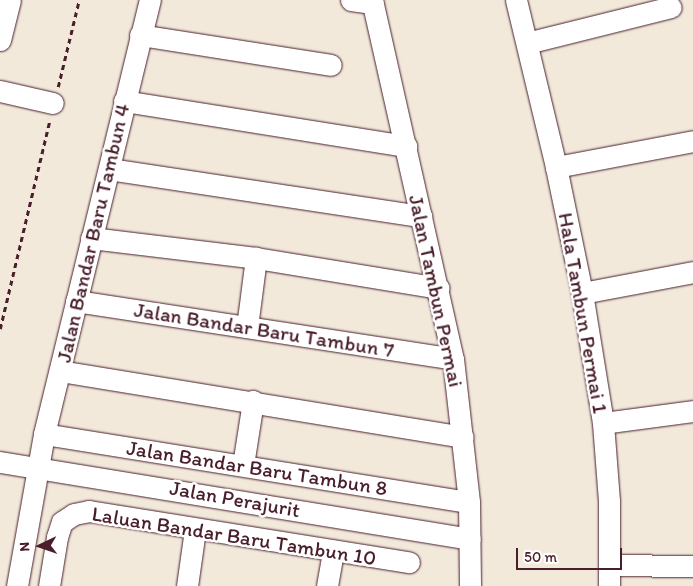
<!DOCTYPE html>
<html>
<head>
<meta charset="utf-8">
<style>
	body { margin:0 }
	#map { position:relative; width:693px; height:586px; overflow:hidden; background:#f2e9db; font-family:Itim,sans-serif }
	div>[style] { position:absolute }
	.path>* { height:2.5px; margin-top:-1.25px; transform-origin:0; background:repeating-linear-gradient(90deg,#4a1f2b 0 5px,transparent 0 9px) }
	.roads { filter:drop-shadow(0 0 1px #4a1f2b) drop-shadow(0 0 1px #4a1f2b) }
	.minor>* { height:21px; margin:-10.5px; padding:0 10.5px; transform-origin:10.5px; border-radius:10.5px; background:#fff }
	span { translate:-50% -50%; white-space:nowrap; text-align:center; line-height:1.15; -webkit-text-stroke:5px #fff; paint-order:stroke }
	.street-label { font-size:21px; color:#4a1f2b }
	.north { position:absolute; left:15px; top:521px; width:50px; height:50px; -webkit-text-stroke:4px #fff; paint-order:stroke; rotate:267deg; font-size:14px; font-weight:700; line-height:20px; text-align:center; color:#4a1f2b }
	.north::after { content:''; display:block; margin:auto; width:18px; height:22px; background:#4a1f2b; clip-path:polygon(50% 0,100% 100%,50% 72%,0 100%) }
	.scale { position:absolute; left:516px; top:548px; width:106px; height:22px; box-sizing:border-box; border:2px solid #4a1f2b; border-top:0; padding-left:6px; font-size:15px; line-height:18px; white-space:nowrap; color:#4a1f2b; -webkit-text-stroke:4px #fff; paint-order:stroke }
</style>
</head>
<body>
<div id="map">
	<div class="path">
		<i style="left:58px;top:87px;width:89px;rotate:-76.4deg"></i>
		<i style="left:0;top:329px;width:216px;rotate:-76.6deg"></i>
	</div>
	<div class="roads">
		<div class="minor">
			<i style="left:351px;top:0;width:22px;rotate:8deg"></i>
			<i style="left:372px;top:0;width:368px;rotate:77.3deg"></i>
			<i style="left:453px;top:359px;width:144px;rotate:83.6deg"></i>
			<i style="left:469px;top:502px;width:84px;rotate:89.3deg"></i>
			<i style="left:516px;top:0;width:172px;rotate:76.5deg"></i>
			<i style="left:556px;top:167px;width:129px;rotate:78.3deg"></i>
			<i style="left:582px;top:293px;width:132px;rotate:80.8deg"></i>
			<i style="left:603px;top:423px;width:78px;rotate:85.6deg"></i>
			<i style="left:609px;top:501px;width:85px;rotate:90deg"></i>
			<i style="left:140px;top:35px;width:193px;rotate:8.9deg"></i>
			<i style="left:0;top:40px;width:41px;rotate:-76deg"></i>
			<i style="left:527px;top:43px;width:148px;rotate:-14deg"></i>
			<i style="left:0;top:91px;width:54px;rotate:12.8deg"></i>
			<i style="left:124px;top:101px;width:286px;rotate:9.1deg"></i>
			<i style="left:556px;top:167px;width:139px;rotate:-10.7deg"></i>
			<i style="left:109px;top:169px;width:316px;rotate:8.6deg"></i>
			<i style="left:91px;top:238px;width:166px;rotate:6.9deg"></i>
			<i style="left:256px;top:258px;width:185px;rotate:9.3deg"></i>
			<i style="left:582px;top:293px;width:113px;rotate:-10.7deg"></i>
			<i style="left:76px;top:301px;width:381px;rotate:8.7deg"></i>
			<i style="left:247px;top:327px;width:70px;rotate:-82.6deg"></i>
			<i style="left:60px;top:371px;width:408px;rotate:9.3deg"></i>
			<i style="left:603px;top:423px;width:91px;rotate:-7.6deg"></i>
			<i style="left:44px;top:434px;width:430px;rotate:9.1deg"></i>
			<i style="left:0;top:462px;width:476px;rotate:9.3deg"></i>
			<i style="left:243px;top:465px;width:65px;rotate:-81.1deg"></i>
			<i style="left:610px;top:565px;width:83px;rotate:0.7deg"></i>
			<i style="left:17px;top:586px;width:154px;rotate:-79.9deg"></i>
			<i style="left:44px;top:434px;width:447px;rotate:-76.3deg"></i>
			<i style="left:49px;top:586px;width:50px;rotate:-80.7deg"></i>
			<i style="left:57px;top:537px;width:16px;rotate:-72deg"></i>
			<i style="left:62px;top:522px;width:14px;rotate:-34deg"></i>
			<i style="left:74px;top:514px;width:15px;rotate:-11deg"></i>
			<i style="left:89px;top:511px;width:324px;rotate:9.1deg"></i>
			<i style="left:187px;top:586px;width:57px;rotate:-81.9deg"></i>
			<i style="left:327px;top:586px;width:36px;rotate:-80deg"></i>
		</div>
	</div>
	<div class="street-label">
		<span style="left:93px;top:233px;rotate:-77deg">Jalan Bandar Baru Tambun 4</span>
		<span style="left:436px;top:291px;rotate:78deg">Jalan Tambun Permai</span>
		<span style="left:583px;top:313px;rotate:80deg">Hala Tambun Permai 1</span>
		<span style="left:264px;top:330px;rotate:9deg">Jalan Bandar Baru Tambun 7</span>
		<span style="left:257px;top:468px;rotate:9deg">Jalan Bandar Baru Tambun 8</span>
		<span style="left:235px;top:499px;rotate:10deg">Jalan Perajurit</span>
		<span style="left:234px;top:536px;rotate:9deg">Laluan Bandar Baru Tambun 10</span>
	</div>
	<div class="north">N</div>
	<div class="scale">50 m</div>
</div>
</body>
</html>
